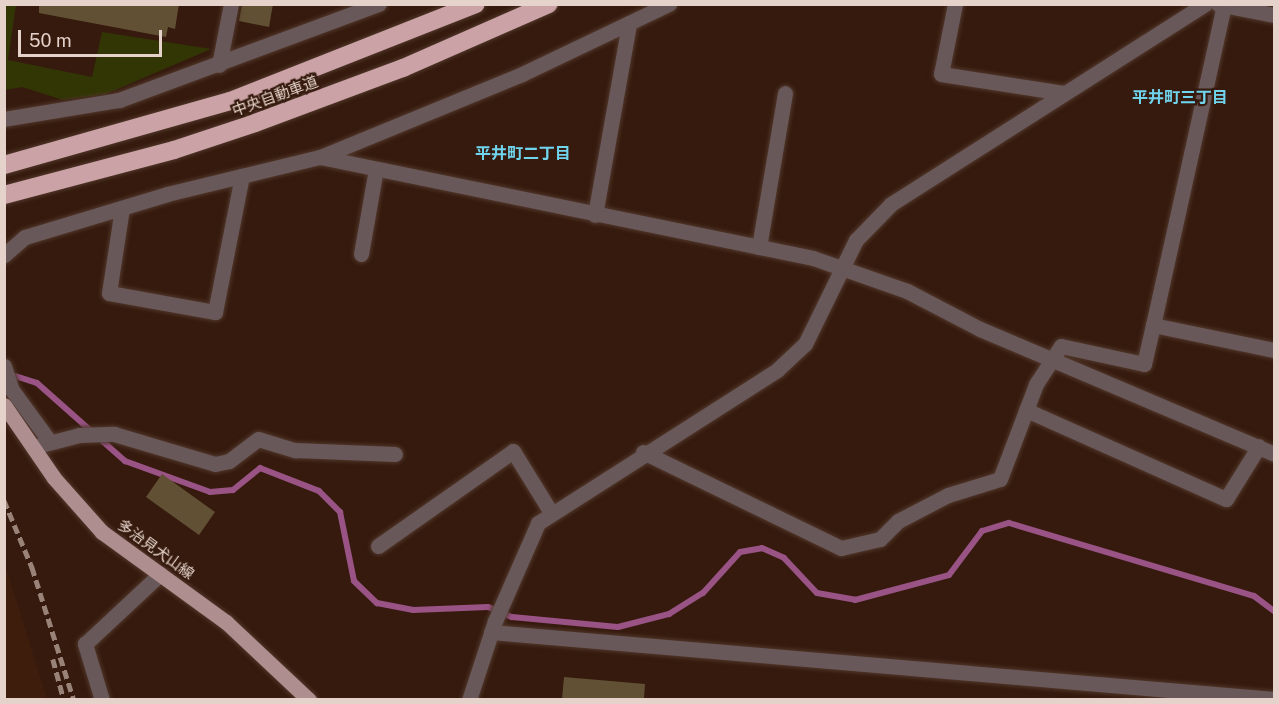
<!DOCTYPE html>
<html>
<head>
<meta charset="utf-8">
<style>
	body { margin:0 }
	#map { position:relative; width:1279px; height:704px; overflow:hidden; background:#351a0d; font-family:"Public Sans","Noto Sans JP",sans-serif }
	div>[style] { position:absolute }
	.built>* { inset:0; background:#3e1d0c }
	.green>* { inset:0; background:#323605 }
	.stream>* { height:6px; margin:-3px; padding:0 3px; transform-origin:3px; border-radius:3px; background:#995385 }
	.building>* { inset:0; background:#615034 }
	.roads { filter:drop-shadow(0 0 2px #51372b) drop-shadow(0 0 2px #51372b) }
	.minor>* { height:15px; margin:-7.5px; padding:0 7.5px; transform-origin:7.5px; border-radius:7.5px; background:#695859 }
	.primary>* { height:15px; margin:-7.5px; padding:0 7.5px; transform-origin:7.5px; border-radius:7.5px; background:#af8e90 }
	.motorway>* { height:18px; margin:-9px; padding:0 9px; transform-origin:9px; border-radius:9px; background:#cba3a6 }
	.rail>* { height:4.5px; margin-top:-2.25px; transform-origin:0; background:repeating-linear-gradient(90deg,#998278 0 9px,transparent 0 13.5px) }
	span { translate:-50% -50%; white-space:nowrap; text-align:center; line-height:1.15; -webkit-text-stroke:4.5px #351a0d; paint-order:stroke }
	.street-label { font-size:15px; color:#e5d2ca }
	.neighbourhood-label { font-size:16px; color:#70d4ed; font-weight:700 }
	.frame { position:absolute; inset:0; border:6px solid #e5d2ca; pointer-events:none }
	.scale { position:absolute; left:18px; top:30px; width:144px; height:27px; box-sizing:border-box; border:3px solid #e5d2ca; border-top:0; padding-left:8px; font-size:18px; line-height:21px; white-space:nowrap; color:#e5d2ca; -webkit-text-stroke:4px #351a0d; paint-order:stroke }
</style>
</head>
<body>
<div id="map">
	<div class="built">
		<i style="clip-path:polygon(5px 562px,6px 567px,47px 699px,5px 699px)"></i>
	</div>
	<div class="green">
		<i style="clip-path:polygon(5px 4px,16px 5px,8px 60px,92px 77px,102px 32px,211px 49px,106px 94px,63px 100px,22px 87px,5px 90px)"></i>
	</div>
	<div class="stream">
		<i style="left:9px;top:374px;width:29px;rotate:18deg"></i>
		<i style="left:37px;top:383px;width:118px;rotate:41.6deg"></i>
		<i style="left:125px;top:461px;width:90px;rotate:20deg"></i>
		<i style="left:210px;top:492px;width:23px;rotate:-5deg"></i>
		<i style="left:233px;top:490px;width:35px;rotate:-39deg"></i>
		<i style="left:260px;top:468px;width:63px;rotate:21.3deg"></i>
		<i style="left:319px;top:491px;width:30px;rotate:45deg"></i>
		<i style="left:340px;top:512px;width:70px;rotate:78.5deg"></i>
		<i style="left:354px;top:581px;width:32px;rotate:44deg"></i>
		<i style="left:377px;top:603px;width:37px;rotate:11deg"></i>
		<i style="left:413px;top:610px;width:75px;rotate:-2.3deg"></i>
		<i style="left:488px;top:607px;width:26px;rotate:23deg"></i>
		<i style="left:512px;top:617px;width:106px;rotate:5.4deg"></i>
		<i style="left:618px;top:627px;width:53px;rotate:-14.3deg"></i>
		<i style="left:669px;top:614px;width:40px;rotate:-32deg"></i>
		<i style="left:703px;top:593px;width:55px;rotate:-47.9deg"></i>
		<i style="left:740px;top:552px;width:22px;rotate:-10deg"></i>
		<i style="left:762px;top:548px;width:24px;rotate:24deg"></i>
		<i style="left:784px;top:558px;width:48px;rotate:46.7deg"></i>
		<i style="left:817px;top:593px;width:39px;rotate:10deg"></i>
		<i style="left:855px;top:600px;width:97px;rotate:-14.9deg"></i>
		<i style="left:949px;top:575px;width:55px;rotate:-53.1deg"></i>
		<i style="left:982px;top:531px;width:28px;rotate:-17deg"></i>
		<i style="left:1009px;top:523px;width:256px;rotate:16.6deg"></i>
		<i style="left:1254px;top:596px;width:25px;rotate:37deg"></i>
	</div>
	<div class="building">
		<i style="clip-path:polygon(39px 4px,179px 4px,175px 29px,168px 27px,166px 37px,39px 13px)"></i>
		<i style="clip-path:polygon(242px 4px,273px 4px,269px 27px,239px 21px)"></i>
		<i style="clip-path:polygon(162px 474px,215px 512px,199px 535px,146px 497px)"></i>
		<i style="clip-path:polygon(564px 677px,645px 684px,644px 699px,562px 699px)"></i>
	</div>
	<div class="roads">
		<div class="minor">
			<i style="left:955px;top:4px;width:71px;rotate:101.3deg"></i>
			<i style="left:941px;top:74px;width:124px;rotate:8.8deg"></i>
			<i style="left:1218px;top:4px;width:57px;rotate:11.1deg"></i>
			<i style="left:1224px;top:5px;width:328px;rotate:102.5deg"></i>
			<i style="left:1153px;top:325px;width:124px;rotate:11.7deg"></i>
			<i style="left:219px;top:65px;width:62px;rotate:-78.9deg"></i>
			<i style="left:4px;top:119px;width:117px;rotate:-9.4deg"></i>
			<i style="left:119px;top:100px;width:277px;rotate:-20.3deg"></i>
			<i style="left:320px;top:157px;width:503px;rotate:11.58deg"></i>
			<i style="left:813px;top:258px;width:100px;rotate:19.3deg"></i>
			<i style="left:907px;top:291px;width:82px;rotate:27.5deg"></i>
			<i style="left:980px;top:329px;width:319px;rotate:23deg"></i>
			<i style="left:122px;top:208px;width:86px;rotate:98.7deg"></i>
			<i style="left:109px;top:293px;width:108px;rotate:10.2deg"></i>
			<i style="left:215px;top:312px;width:139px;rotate:-78.8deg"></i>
			<i style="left:595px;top:215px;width:193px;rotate:-79.9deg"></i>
			<i style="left:759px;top:247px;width:156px;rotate:-80.4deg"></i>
			<i style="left:361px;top:254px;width:86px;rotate:-80deg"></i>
			<i style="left:4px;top:255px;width:28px;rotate:-41deg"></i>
			<i style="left:25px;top:237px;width:148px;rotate:-16.8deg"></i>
			<i style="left:167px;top:194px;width:157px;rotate:-13.6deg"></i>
			<i style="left:320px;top:157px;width:218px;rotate:-22.3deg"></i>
			<i style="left:522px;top:74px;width:163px;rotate:-25.5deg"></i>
			<i style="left:4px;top:366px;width:25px;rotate:72deg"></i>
			<i style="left:12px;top:390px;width:64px;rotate:53.8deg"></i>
			<i style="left:1026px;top:410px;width:219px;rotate:24deg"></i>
			<i style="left:1226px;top:499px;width:62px;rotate:-58.1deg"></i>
			<i style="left:33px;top:447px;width:48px;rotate:-14.6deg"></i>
			<i style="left:79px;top:435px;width:35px;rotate:-2deg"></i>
			<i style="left:114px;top:434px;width:105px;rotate:16.5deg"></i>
			<i style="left:215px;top:464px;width:14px;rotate:-12deg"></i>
			<i style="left:229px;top:461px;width:36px;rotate:-37deg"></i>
			<i style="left:258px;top:439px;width:39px;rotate:17deg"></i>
			<i style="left:295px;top:450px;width:100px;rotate:2.3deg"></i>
			<i style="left:643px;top:452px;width:220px;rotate:25.9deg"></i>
			<i style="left:841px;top:548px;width:40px;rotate:-13deg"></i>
			<i style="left:880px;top:539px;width:25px;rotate:-45deg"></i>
			<i style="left:898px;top:521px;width:56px;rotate:-27.5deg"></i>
			<i style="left:948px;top:495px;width:54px;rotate:-17.1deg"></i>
			<i style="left:1000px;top:479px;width:102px;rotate:-69.2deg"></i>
			<i style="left:1036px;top:384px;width:45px;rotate:-56.7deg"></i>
			<i style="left:1061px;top:346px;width:85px;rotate:12.2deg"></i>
			<i style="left:1144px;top:364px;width:40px;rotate:-77deg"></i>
			<i style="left:378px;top:546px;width:165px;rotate:-35.1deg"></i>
			<i style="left:513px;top:451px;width:70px;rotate:58.3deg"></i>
			<i style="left:491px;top:632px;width:786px;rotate:4.89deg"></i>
			<i style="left:102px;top:700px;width:59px;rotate:-106.9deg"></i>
			<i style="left:85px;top:644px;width:103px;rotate:-43deg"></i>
			<i style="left:469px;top:700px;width:83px;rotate:-71.8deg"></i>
			<i style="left:495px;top:621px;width:107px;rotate:-66.3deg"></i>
			<i style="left:538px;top:523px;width:284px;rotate:-32.6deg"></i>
			<i style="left:777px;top:370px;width:38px;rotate:-43deg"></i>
			<i style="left:805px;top:344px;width:116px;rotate:-63.9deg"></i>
			<i style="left:856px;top:240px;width:50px;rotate:-45.8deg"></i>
			<i style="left:891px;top:204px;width:372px;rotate:-32.5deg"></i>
		</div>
		<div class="primary">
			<i style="left:4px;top:405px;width:88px;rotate:55.6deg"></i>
			<i style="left:54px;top:478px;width:72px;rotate:48.4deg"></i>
			<i style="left:102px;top:532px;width:153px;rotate:36deg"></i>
			<i style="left:226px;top:622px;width:114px;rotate:43.2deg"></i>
		</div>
		<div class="motorway">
			<i style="left:4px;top:165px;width:235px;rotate:-15.8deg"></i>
			<i style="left:230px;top:101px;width:264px;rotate:-21.5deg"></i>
			<i style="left:4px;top:195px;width:176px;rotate:-14.8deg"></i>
			<i style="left:174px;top:150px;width:85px;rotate:-18.4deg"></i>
			<i style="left:255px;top:123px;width:158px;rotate:-20.4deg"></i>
			<i style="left:403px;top:68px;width:159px;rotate:-23.7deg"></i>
		</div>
	</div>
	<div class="rail">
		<i style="left:4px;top:500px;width:73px;rotate:67.3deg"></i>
		<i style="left:32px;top:567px;width:139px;rotate:72.5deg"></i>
		<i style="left:53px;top:659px;width:42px;rotate:75deg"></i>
	</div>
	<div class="street-label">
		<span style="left:275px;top:96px;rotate:-20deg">中央自動車道</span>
		<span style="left:156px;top:549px;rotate:36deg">多治見犬山線</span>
	</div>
	<div class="neighbourhood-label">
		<span style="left:1180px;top:98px">平井町三丁目</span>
		<span style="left:523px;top:154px">平井町二丁目</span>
	</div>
	<div class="frame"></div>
	<div class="scale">50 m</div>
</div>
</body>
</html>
